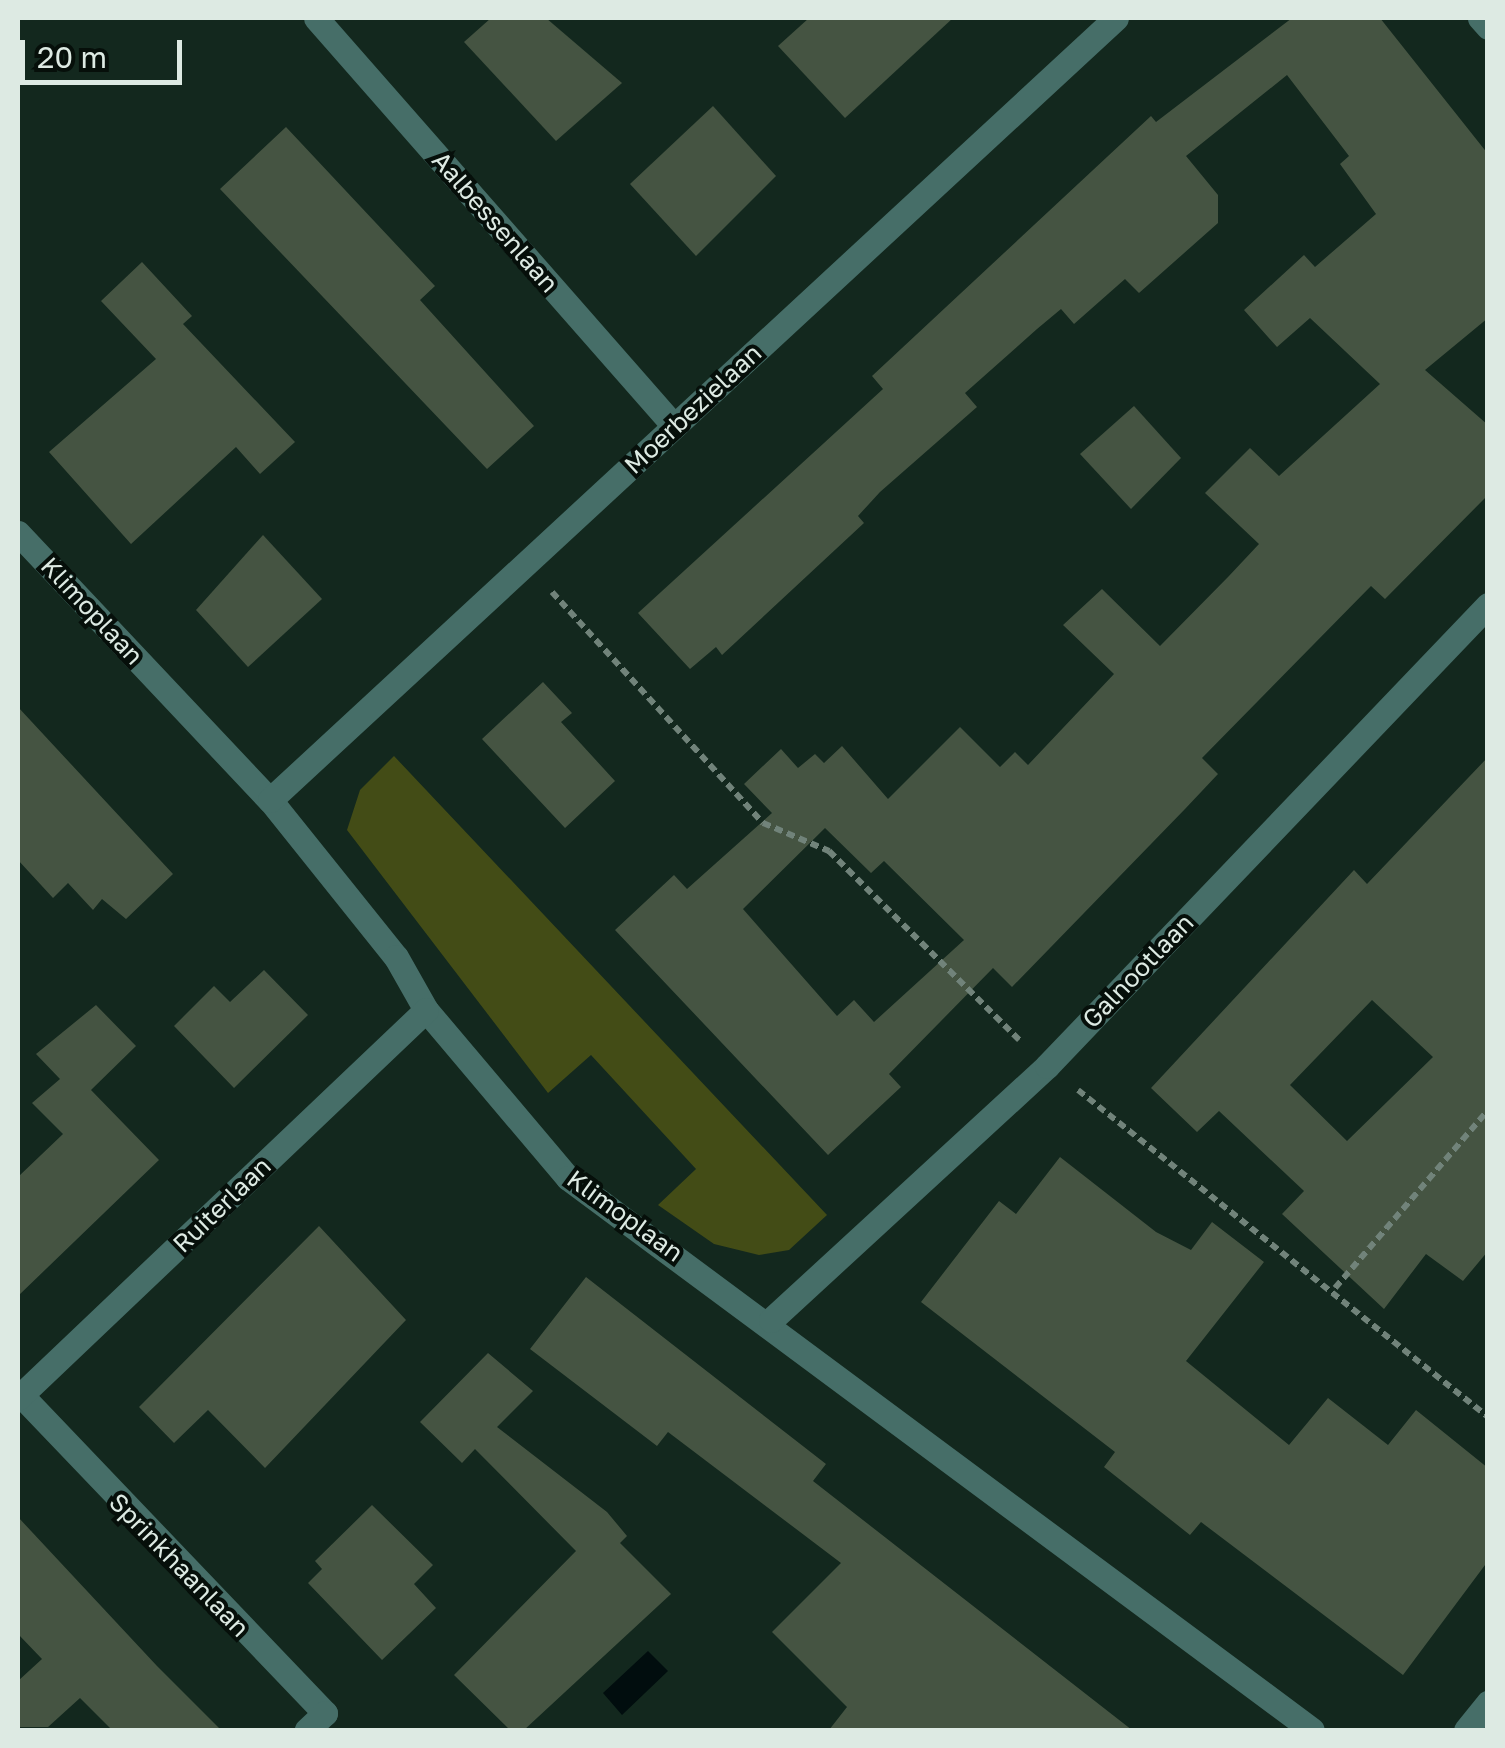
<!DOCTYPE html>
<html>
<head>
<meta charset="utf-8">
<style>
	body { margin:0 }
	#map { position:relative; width:1505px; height:1748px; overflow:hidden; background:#13281e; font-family:"Golos Text",sans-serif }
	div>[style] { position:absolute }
	.green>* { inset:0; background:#434c16 }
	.water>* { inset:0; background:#010d0e }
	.building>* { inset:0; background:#455442 }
	.path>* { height:6px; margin-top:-3px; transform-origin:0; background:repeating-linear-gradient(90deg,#71837a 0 8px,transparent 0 13px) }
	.minor>* { height:25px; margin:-12.5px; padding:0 12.5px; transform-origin:12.5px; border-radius:12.5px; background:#466e68 }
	span { translate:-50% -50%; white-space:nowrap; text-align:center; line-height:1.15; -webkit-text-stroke:8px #060f0a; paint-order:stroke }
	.street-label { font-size:25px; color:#ddeae3 }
	.frame { position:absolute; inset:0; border:20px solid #ddeae3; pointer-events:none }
	.scale { position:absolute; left:20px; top:40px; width:162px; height:45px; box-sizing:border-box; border:5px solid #ddeae3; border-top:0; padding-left:12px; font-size:30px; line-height:35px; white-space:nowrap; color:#ddeae3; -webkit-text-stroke:8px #060f0a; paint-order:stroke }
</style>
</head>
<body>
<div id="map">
	<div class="green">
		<i style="clip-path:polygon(394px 756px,827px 1215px,789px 1250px,759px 1255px,714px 1244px,658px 1205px,696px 1169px,591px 1055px,548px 1093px,347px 830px,360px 790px)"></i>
	</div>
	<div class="water">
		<i style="clip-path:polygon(648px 1651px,668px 1671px,622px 1715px,603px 1693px)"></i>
	</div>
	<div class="building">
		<i style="clip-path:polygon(491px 18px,546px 18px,622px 83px,556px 141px,464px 42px)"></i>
		<i style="clip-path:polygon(809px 18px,953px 18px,845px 118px,778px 46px)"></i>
		<i style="clip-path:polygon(evenodd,1292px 18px,1380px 18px,1488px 154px,1488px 318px,1425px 370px,1488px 425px,1488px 495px,1385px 599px,1371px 586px,1202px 758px,1218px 774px,1185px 809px,1012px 987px,993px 968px,889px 1074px,901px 1087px,828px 1155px,615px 930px,674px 875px,687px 889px,772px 813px,744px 784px,781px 749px,798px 768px,815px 754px,824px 763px,842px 746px,888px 799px,960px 727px,1000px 767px,1015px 752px,1028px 765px,1114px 674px,1063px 625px,1102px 589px,1160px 646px,1228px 577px,1259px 544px,1205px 493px,1250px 448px,1279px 476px,1380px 384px,1310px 318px,1277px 347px,1244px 310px,1304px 255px,1315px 267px,1376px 214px,1340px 164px,1349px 156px,1287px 75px,1186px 156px,1218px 195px,1218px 223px,1139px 293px,1125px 279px,1074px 324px,1061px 309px,1037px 329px,965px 393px,977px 407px,880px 492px,858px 516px,864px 523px,722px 655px,716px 647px,690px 669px,638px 613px,883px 389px,872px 376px,1151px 116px,1156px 122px,1292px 18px,825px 828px,871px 873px,884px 861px,964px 940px,874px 1022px,854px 1000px,837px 1016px,743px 909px,825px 828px)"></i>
		<i style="clip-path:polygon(713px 106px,776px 176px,696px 256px,630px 184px)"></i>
		<i style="clip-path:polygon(286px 127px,435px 286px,420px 300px,534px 426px,487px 469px,220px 189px)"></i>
		<i style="clip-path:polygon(142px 262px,192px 316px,183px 324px,295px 442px,260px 474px,236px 447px,131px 544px,49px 452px,156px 359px,101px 301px)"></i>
		<i style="clip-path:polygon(1134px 406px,1181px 458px,1131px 509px,1080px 454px)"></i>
		<i style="clip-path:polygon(263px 535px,322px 599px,248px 667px,196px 610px)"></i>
		<i style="clip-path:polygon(543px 682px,572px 713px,561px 722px,615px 781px,565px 828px,482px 739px)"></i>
		<i style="clip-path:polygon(18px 707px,173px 874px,126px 919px,102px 899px,93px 910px,68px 883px,53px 898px,18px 860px)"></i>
		<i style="clip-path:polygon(evenodd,1488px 757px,1488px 1251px,1463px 1281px,1426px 1254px,1384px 1309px,1282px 1214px,1304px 1191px,1219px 1111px,1197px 1132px,1151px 1088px,1354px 870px,1367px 884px,1488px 757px,1372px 1000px,1433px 1057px,1347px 1141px,1290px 1085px,1372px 1000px)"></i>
		<i style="clip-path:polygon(264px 970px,308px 1015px,234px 1088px,174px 1026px,214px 986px,230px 1002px)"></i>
		<i style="clip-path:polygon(96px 1005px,136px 1046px,91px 1090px,159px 1160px,18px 1296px,18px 1177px,63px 1134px,32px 1103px,60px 1079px,36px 1054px)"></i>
		<i style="clip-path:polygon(1060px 1157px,1156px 1232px,1191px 1250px,1212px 1222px,1264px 1262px,1186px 1361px,1289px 1445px,1328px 1398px,1388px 1445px,1416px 1410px,1488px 1468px,1488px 1561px,1403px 1675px,1201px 1522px,1190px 1535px,1104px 1467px,1115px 1452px,921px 1302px,999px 1201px,1016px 1214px)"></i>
		<i style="clip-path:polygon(319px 1226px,406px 1320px,265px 1468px,208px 1410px,174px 1443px,139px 1407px)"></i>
		<i style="clip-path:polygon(586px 1277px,826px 1464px,813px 1481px,1132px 1730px,829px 1730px,847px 1707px,772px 1632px,841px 1563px,668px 1432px,657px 1446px,530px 1349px)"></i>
		<i style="clip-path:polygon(488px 1353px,533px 1391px,497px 1427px,607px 1512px,627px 1536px,620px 1543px,671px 1594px,524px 1730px,510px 1730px,454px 1675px,576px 1551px,475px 1449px,462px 1463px,420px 1422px)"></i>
		<i style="clip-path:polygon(372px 1505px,433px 1565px,414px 1584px,436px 1608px,382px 1660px,308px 1583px,322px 1569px,315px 1561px)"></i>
		<i style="clip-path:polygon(18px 1517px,157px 1666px,221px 1730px,112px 1730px,80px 1698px,48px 1727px,18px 1727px,18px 1681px,42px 1659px,18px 1634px)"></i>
	</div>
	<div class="path">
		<i style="left:552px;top:592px;width:313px;rotate:47.6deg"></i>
		<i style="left:763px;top:823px;width:72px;rotate:23deg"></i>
		<i style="left:829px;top:851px;width:268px;rotate:44.8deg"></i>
		<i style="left:1078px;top:1090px;width:524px;rotate:38.57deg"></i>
		<i style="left:1335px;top:1288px;width:235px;rotate:-49.3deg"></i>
	</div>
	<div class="minor">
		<i style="left:316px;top:18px;width:543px;rotate:48.73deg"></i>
		<i style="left:1480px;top:18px;width:12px;rotate:48deg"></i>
		<i style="left:18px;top:533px;width:367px;rotate:46.7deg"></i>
		<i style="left:270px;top:800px;width:201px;rotate:51.3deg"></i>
		<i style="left:396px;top:957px;width:61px;rotate:60.5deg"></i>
		<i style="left:426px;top:1010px;width:220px;rotate:49.8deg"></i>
		<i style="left:568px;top:1178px;width:926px;rotate:36.57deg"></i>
		<i style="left:270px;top:800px;width:1152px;rotate:-42.75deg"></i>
		<i style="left:771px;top:1320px;width:375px;rotate:-42.6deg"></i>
		<i style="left:1047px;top:1066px;width:638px;rotate:-46.27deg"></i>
		<i style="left:21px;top:1395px;width:440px;rotate:46.3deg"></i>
		<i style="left:325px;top:1713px;width:25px;rotate:137deg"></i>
		<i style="left:18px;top:1398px;width:563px;rotate:-43.56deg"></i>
		<i style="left:1466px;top:1730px;width:35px;rotate:-51deg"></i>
	</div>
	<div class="street-label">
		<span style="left:495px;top:222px;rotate:49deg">Aalbessenlaan</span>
		<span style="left:693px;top:409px;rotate:-43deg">Moerbezielaan</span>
		<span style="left:92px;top:611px;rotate:47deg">Klimoplaan</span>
		<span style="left:1138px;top:971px;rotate:-46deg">Galnootlaan</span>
		<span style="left:222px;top:1205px;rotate:-44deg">Ruiterlaan</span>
		<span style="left:625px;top:1216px;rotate:36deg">Klimoplaan</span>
		<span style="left:179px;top:1565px;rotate:46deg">Sprinkhaanlaan</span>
	</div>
	<div class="frame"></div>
	<div class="scale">20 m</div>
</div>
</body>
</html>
